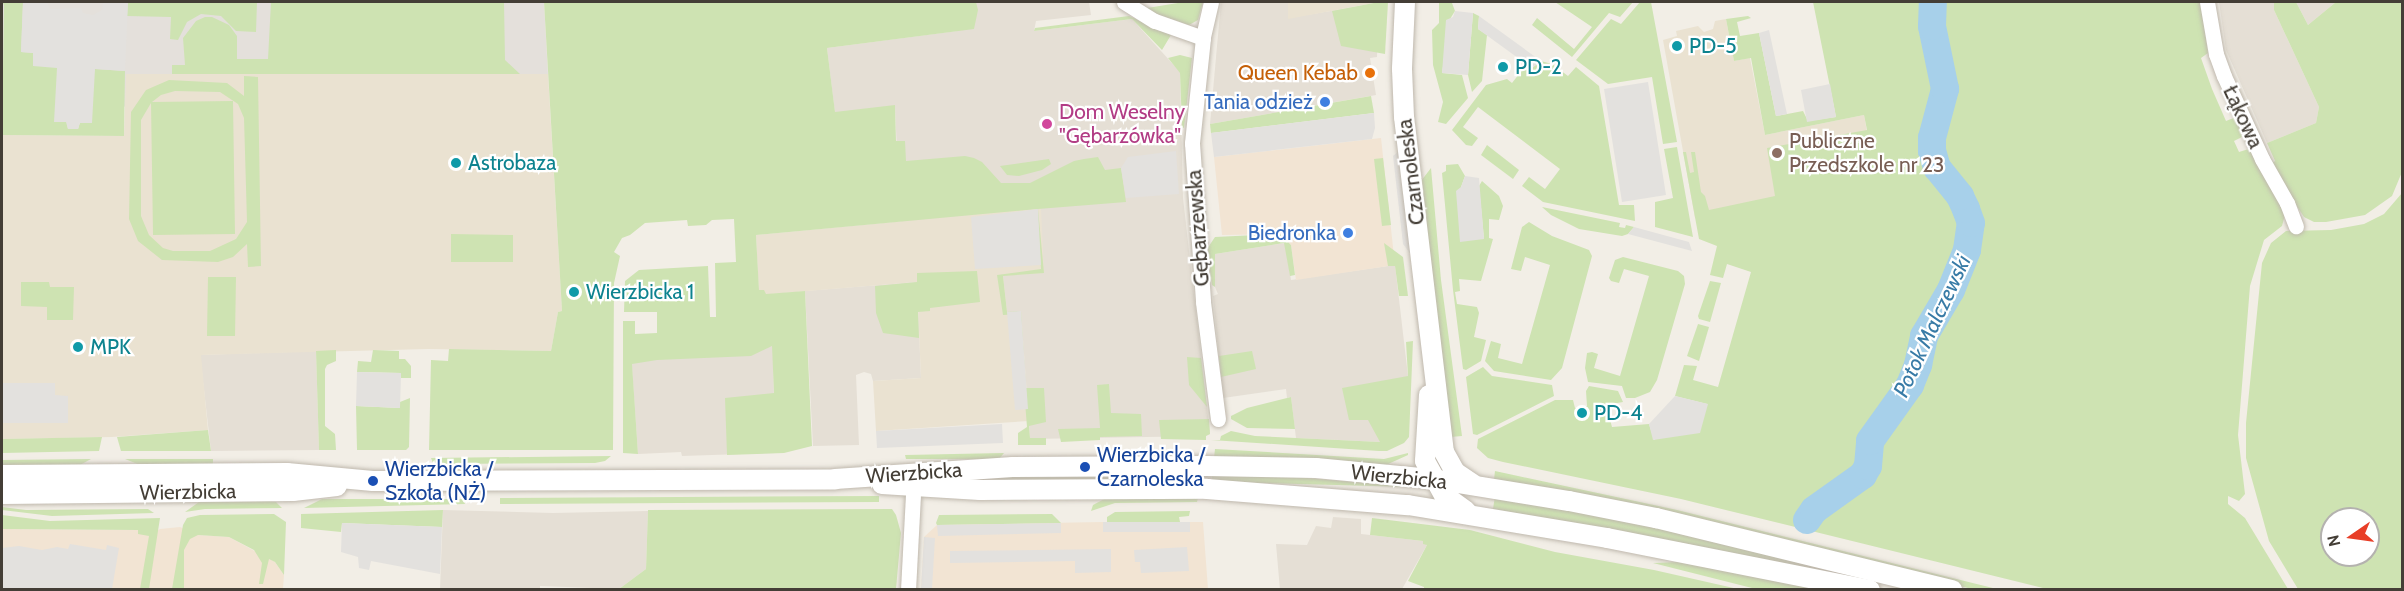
<!DOCTYPE html>
<html>
<head>
<meta charset="utf-8">
<style>
	body { margin:0 }
	#map { position:relative; width:2404px; height:591px; overflow:hidden; background:#f2eee6; font-family:Cabin,sans-serif }
	div>[style] { position:absolute }
	.residential>* { inset:0; background:#e5dfd5 }
	.commercial>* { inset:0; background:#f2e4d3 }
	.industrial>* { inset:0; background:#e4e0db }
	.education>* { inset:0; background:#eae2d1 }
	.green>* { inset:0; background:#cee3b2 }
	.parking>* { inset:0; background:#e3e1de }
	.river>* { height:28px; margin:-14px; padding:0 14px; transform-origin:14px; border-radius:14px; background:#a7d0ea }
	.roads { filter:drop-shadow(0 0 2px #bfb8ad) drop-shadow(0 0 2px #bfb8ad) }
	.minor>* { height:15px; margin:-7.5px; padding:0 7.5px; transform-origin:7.5px; border-radius:7.5px; background:#fff }
	.tertiary>* { height:20px; margin:-10px; padding:0 10px; transform-origin:10px; border-radius:10px; background:#fff }
	.dots>* { width:16px; height:16px; translate:-50% -50%; box-sizing:border-box; border:3px solid #fff; border-radius:50% }
	span { translate:-50% -50%; white-space:nowrap; text-align:center; line-height:1.15; -webkit-text-stroke:4.5px #fff; paint-order:stroke }
	.culture-label { font-size:21px; color:#0d838f }
	.left { translate:0 -50%; text-align:left }
	.food-label { font-size:21px; color:#c56008 }
	.right { translate:-100% -50%; text-align:right }
	.shop-label { font-size:21px; color:#366cbe }
	.hotel-label { font-size:21px; color:#b23c85 }
	.street-label { font-size:21px; color:#443e36 }
	.education-label { font-size:21px; color:#785e54 }
	.transit-label { font-size:21px; color:#164399 }
	.water-label { font-size:22px; color:#387ba6; font-style:italic }
	.frame { position:absolute; inset:0; border:3px solid #443e36; pointer-events:none }
	.north { position:absolute; left:2320px; top:507px; width:60px; height:60px; box-sizing:border-box; background:#fff; border:2px solid #b4b2af; border-radius:50%; rotate:257deg; font-size:16px; font-weight:700; line-height:24px; text-align:center; color:#443e36 }
	.north::after { content:''; display:block; margin:auto; width:21px; height:27px; background:#e83e27; clip-path:polygon(50% 0,100% 100%,50% 72%,0 100%) }
</style>
</head>
<body>
<div id="map">
	<div class="residential">
		<i style="clip-path:polygon(953px 2px,1089px 2px,1091px 15px,1036px 21px,1034px 31px,1132px 19px,1180px 72px,1183px 198px,1210px 434px,1205px 436px,1030px 439px,1021px 312px,1007px 312px,1003px 276px,900px 221px,895px 106px,835px 113px,827px 48px,957px 31px)"></i>
		<i style="clip-path:polygon(1221px 2px,1288px 2px,1288px 18px,1379px 3px,1377px 57px,1370px 58px,1376px 95px,1210px 124px)"></i>
		<i style="clip-path:polygon(2219px 2px,2274px 2px,2274px 10px,2319px 107px,2316px 123px,2267px 143px,2226px 50px)"></i>
		<i style="clip-path:polygon(2296px 2px,2336px 2px,2308px 25px)"></i>
		<i style="clip-path:polygon(1285px 243px,1291px 280px,1395px 265px,1408px 376px,1381px 442px,1296px 438px,1291px 397px,1287px 398px,1286px 389px,1223px 398px,1213px 296px,1218px 294px,1215px 287px,1215px 254px)"></i>
		<i style="clip-path:polygon(917px 282px,921px 378px,873px 381px,871px 374px,864px 372px,856px 375px,859px 445px,813px 446px,805px 291px)"></i>
		<i style="clip-path:polygon(773px 346px,775px 453px,682px 456px,681px 452px,638px 454px,631px 353px)"></i>
		<i style="clip-path:polygon(316px 351px,319px 450px,211px 451px,200px 355px)"></i>
		<i style="clip-path:polygon(443px 510px,553px 513px,648px 511px,646px 569px,619px 589px,540px 586px,540px 590px,440px 590px)"></i>
		<i style="clip-path:polygon(1333px 517px,1361px 519px,1361px 534px,1423px 541px,1427px 545px,1402px 589px,1280px 590px,1276px 544px,1307px 545px,1316px 526px,1331px 528px)"></i>
	</div>
	<div class="commercial">
		<i style="clip-path:polygon(1381px 138px,1395px 265px,1296px 280px,1291px 245px,1280px 234px,1222px 235px,1214px 157px)"></i>
		<i style="clip-path:polygon(1103px 522px,1203px 522px,1208px 589px,921px 590px,924px 537px,937px 525px)"></i>
		<i style="clip-path:polygon(180px 527px,198px 535px,229px 537px,275px 562px,284px 575px,283px 589px,2px 590px,2px 529px,138px 530px,149px 536px,160px 529px)"></i>
	</div>
	<div class="industrial">
		<i style="clip-path:polygon(2px 2px,544px 2px,548px 74px,260px 75px,2px 135px)"></i>
	</div>
	<div class="education">
		<i style="clip-path:polygon(1288px 2px,1379px 2px,1288px 19px)"></i>
		<i style="clip-path:polygon(1726px 19px,1734px 61px,1750px 58px,1765px 135px,1864px 115px,1874px 171px,1873px 213px,1695px 218px,1663px 40px,1677px 36px,1676px 31px,1698px 26px,1704px 32px,1713px 29px,1715px 21px)"></i>
		<i style="clip-path:polygon(126px 74px,548px 74px,562px 311px,558px 312px,551px 351px,428px 349px,201px 355px,208px 430px,112px 437px,2px 439px,2px 135px,124px 136px)"></i>
		<i style="clip-path:polygon(1041px 208px,1044px 273px,1003px 276px,1007px 312px,1021px 311px,1029px 421px,876px 431px,873px 381px,921px 378px,917px 282px,759px 295px,756px 235px)"></i>
	</div>
	<div class="green">
		<i style="clip-path:polygon(2px 2px,23px 2px,21px 52px,33px 53px,57px 67px,68px 129px,78px 129px,95px 69px,125px 71px,124px 136px,2px 135px,4px 5px)"></i>
		<i style="clip-path:polygon(128px 2px,257px 2px,256px 32px,236px 31px,221px 16px,201px 14px,187px 22px,178px 40px,170px 39px,171px 17px,127px 16px)"></i>
		<i style="clip-path:polygon(271px 2px,504px 2px,505px 60px,520px 74px,172px 74px,172px 65px,185px 65px,183px 38px,196px 21px,205px 17px,212px 17px,229px 25px,237px 36px,237px 59px,268px 59px)"></i>
		<i style="clip-path:polygon(544px 2px,976px 2px,978px 10px,974px 29px,827px 48px,835px 112px,895px 105px,896px 141px,905px 141px,906px 161px,965px 156px,974px 158px,982px 162px,1001px 183px,1030px 183px,1074px 161px,1084px 159px,1098px 157px,1105px 170px,1121px 168px,1126px 202px,1038px 209px,1044px 273px,1003px 276px,1007px 312px,1021px 311px,1026px 388px,1044px 388px,1046px 422px,1029px 426px,1030px 438px,1046px 438px,1046px 445px,1018px 445px,1018px 433px,1027px 427px,1018px 314px,1003px 315px,997px 275px,1041px 269px,1037px 209px,756px 235px,759px 290px,764px 290px,766px 294px,805px 291px,812px 446px,784px 453px,727px 455px,725px 398px,774px 393px,772px 346px,751px 356px,657px 360px,632px 364px,638px 454px,623px 453px,623px 321px,635px 321px,635px 334px,657px 333px,657px 312px,624px 312px,625px 281px,639px 270px,708px 266px,710px 317px,716px 317px,715px 263px,736px 262px,734px 219px,712px 220px,706px 225px,688px 226px,687px 220px,645px 223px,630px 235px,622px 238px,614px 252px,620px 256px,614px 283px,613px 450px,429px 450px,431px 360px,448px 361px,449px 349px,551px 351px,558px 312px,562px 311px)"></i>
		<i style="clip-path:polygon(1184px 2px,1203px 2px,1198px 20px,1189px 25px,1141px 9px)"></i>
		<i style="clip-path:polygon(1379px 2px,1388px 2px,1385px 54px,1341px 46px,1332px 11px)"></i>
		<i style="clip-path:polygon(1439px 2px,1452px 3px,1455px 11px,1450px 19px,1442px 73px,1462px 75px,1468px 98px,1446px 124px,1438px 122px,1443px 102px,1433px 65px,1432px 30px,1439px 23px)"></i>
		<i style="clip-path:polygon(1555px 2px,1633px 2px,1620px 17px,1609px 13px,1572px 57px,1532px 25px,1537px 18px,1574px 49px,1592px 27px)"></i>
		<i style="clip-path:polygon(1640px 2px,1651px 2px,1677px 142px,1663px 144px,1652px 77px,1608px 84px,1576px 60px,1611px 19px,1621px 24px)"></i>
		<i style="clip-path:polygon(1813px 2px,2201px 2px,2208px 53px,2201px 58px,2212px 89px,2226px 121px,2236px 117px,2244px 136px,2234px 141px,2239px 152px,2252px 148px,2286px 211px,2282px 226px,2264px 240px,2250px 286px,2238px 435px,2245px 494px,2239px 501px,2228px 496px,2228px 504px,2245px 518px,2288px 589px,2047px 589px,1681px 499px,1503px 462px,1488px 458px,1477px 448px,1478px 439px,1555px 400px,1573px 400px,1575px 408px,1587px 406px,1586px 391px,1589px 386px,1618px 391px,1623px 402px,1606px 405px,1612px 427px,1649px 424px,1654px 440px,1707px 404px,1675px 396px,1684px 365px,1697px 366px,1693px 380px,1718px 387px,1751px 272px,1727px 264px,1723px 278px,1710px 275px,1717px 246px,1699px 239px,1683px 152px,1686px 152px,1690px 173px,1694px 172px,1691px 152px,1695px 152px,1701px 192px,1705px 196px,1709px 210px,1775px 196px,1767px 148px,1867px 130px,1864px 115px,1765px 135px,1751px 58px,1734px 61px,1726px 19px,1748px 16px,1751px 18px,1737px 22px,1740px 36px,1759px 33px,1776px 116px,1803px 111px,1808px 121px,1836px 117px)"></i>
		<i style="clip-path:polygon(2274px 2px,2296px 2px,2308px 25px,2336px 2px,2402px 2px,2402px 172px,2392px 196px,2365px 215px,2326px 222px,2314px 222px,2304px 217px,2270px 165px,2275px 161px,2267px 143px,2316px 123px,2319px 107px,2274px 10px)"></i>
		<i style="clip-path:polygon(1473px 13px,1479px 16px,1478px 29px,1487px 35px,1482px 81px,1472px 92px,1468px 75px)"></i>
		<i style="clip-path:polygon(1129px 16px,1171px 35px,1162px 50px,1132px 19px,1034px 31px,1035px 28px)"></i>
		<i style="clip-path:polygon(1180px 55px,1192px 58px,1184px 128px,1182px 127px,1180px 73px,1168px 58px)"></i>
		<i style="clip-path:polygon(1541px 61px,1552px 64px,1568px 76px,1576px 67px,1599px 86px,1619px 205px,1634px 205px,1635px 221px,1543px 202px,1522px 186px,1529px 177px,1545px 189px,1560px 169px,1478px 107px,1463px 127px,1478px 138px,1472px 146px,1466px 145px,1452px 130px,1486px 85px,1507px 79px,1512px 83px,1527px 64px,1532px 68px)"></i>
		<i style="clip-path:polygon(evenodd,244px 76px,258px 77px,261px 266px,248px 267px,247px 244px,233px 257px,218px 262px,162px 260px,138px 241px,129px 219px,131px 112px,146px 90px,169px 80px,227px 83px,244px 96px,244px 76px,175px 91px,220px 92px,238px 104px,244px 118px,247px 222px,236px 239px,210px 251px,173px 251px,163px 248px,149px 235px,141px 216px,141px 120px,151px 103px,153px 235px,235px 234px,233px 101px,152px 102px,161px 95px,175px 91px)"></i>
		<i style="clip-path:polygon(1371px 96px,1374px 113px,1211px 133px,1210px 124px)"></i>
		<i style="clip-path:polygon(1487px 145px,1519px 170px,1513px 179px,1481px 155px)"></i>
		<i style="clip-path:polygon(1677px 147px,1693px 237px,1655px 227px,1655px 202px,1673px 198px,1664px 149px)"></i>
		<i style="clip-path:polygon(1383px 158px,1391px 225px,1382px 226px,1374px 159px)"></i>
		<i style="clip-path:polygon(1049px 159px,1051px 164px,1042px 170px,1019px 176px,1007px 175px,1000px 166px)"></i>
		<i style="clip-path:polygon(1458px 164px,1465px 176px,1461px 187px,1484px 239px,1479px 186px,1482px 181px,1499px 196px,1503px 206px,1499px 220px,1489px 219px,1489px 238px,1493px 239px,1481px 281px,1459px 279px,1460px 291px,1455px 292px,1457px 304px,1477px 307px,1479px 313px,1474px 337px,1486px 340px,1481px 361px,1466px 370px,1463px 369px,1453px 290px,1442px 173px,1446px 171px,1446px 165px)"></i>
		<i style="clip-path:polygon(1431px 168px,1441px 280px,1462px 436px,1451px 437px,1421px 181px)"></i>
		<i style="clip-path:polygon(evenodd,2402px 193px,2402px 589px,2298px 589px,2269px 541px,2246px 458px,2246px 423px,2262px 263px,2271px 243px,2286px 231px,2331px 230px,2364px 224px,2384px 214px,2402px 193px,2332px 519px,2368px 519px,2368px 555px,2332px 555px,2332px 519px)"></i>
		<i style="clip-path:polygon(1542px 207px,1620px 223px,1619px 227px,1625px 228px,1626px 225px,1634px 227px,1628px 234px,1622px 236px,1579px 229px,1551px 215px)"></i>
		<i style="clip-path:polygon(1529px 222px,1552px 236px,1589px 250px,1592px 256px,1562px 368px,1551px 380px,1494px 371px,1485px 361px,1491px 341px,1501px 344px,1498px 358px,1522px 364px,1550px 265px,1525px 257px,1521px 271px,1511px 269px,1522px 227px)"></i>
		<i style="clip-path:polygon(451px 234px,513px 235px,513px 262px,451px 262px)"></i>
		<i style="clip-path:polygon(1280px 234px,1291px 245px,1295px 275px,1290px 276px,1284px 243px,1215px 254px,1215px 287px,1212px 285px,1207px 249px,1215px 237px)"></i>
		<i style="clip-path:polygon(1384px 243px,1403px 257px,1408px 296px,1399px 296px,1395px 266px,1388px 266px)"></i>
		<i style="clip-path:polygon(1623px 257px,1678px 271px,1684px 276px,1685px 284px,1657px 380px,1650px 392px,1635px 398px,1626px 398px,1622px 386px,1588px 382px,1585px 368px,1587px 353px,1592px 352px,1598px 354px,1594px 368px,1620px 376px,1649px 276px,1624px 269px,1619px 283px,1611px 281px,1609px 278px,1615px 260px)"></i>
		<i style="clip-path:polygon(977px 271px,980px 302px,930px 308px,930px 311px,918px 312px,919px 338px,883px 333px,876px 313px,875px 286px,917px 282px,917px 273px)"></i>
		<i style="clip-path:polygon(208px 277px,236px 277px,235px 336px,207px 336px)"></i>
		<i style="clip-path:polygon(1710px 281px,1721px 283px,1710px 322px,1699px 319px,1698px 316px)"></i>
		<i style="clip-path:polygon(21px 282px,49px 282px,50px 287px,74px 287px,73px 320px,47px 320px,47px 307px,21px 306px)"></i>
		<i style="clip-path:polygon(1698px 324px,1709px 327px,1699px 361px,1687px 356px)"></i>
		<i style="clip-path:polygon(1413px 341px,1409px 437px,1404px 443px,1387px 451px,1379px 451px,1211px 440px,1220px 440px,1221px 436px,1231px 431px,1255px 436px,1380px 442px,1368px 420px,1349px 420px,1342px 388px,1408px 376px,1406px 342px)"></i>
		<i style="clip-path:polygon(336px 350px,336px 361px,327px 365px,325px 369px,325px 426px,335px 434px,336px 450px,319px 450px,316px 351px)"></i>
		<i style="clip-path:polygon(373px 350px,399px 351px,399px 359px,405px 359px,411px 366px,411px 378px,401px 378px,401px 373px,357px 372px,358px 361px,371px 362px)"></i>
		<i style="clip-path:polygon(1252px 351px,1256px 369px,1221px 377px,1219px 356px)"></i>
		<i style="clip-path:polygon(1187px 357px,1201px 358px,1207px 407px,1189px 385px)"></i>
		<i style="clip-path:polygon(1483px 367px,1492px 376px,1552px 385px,1554px 396px,1477px 435px,1473px 434px,1466px 377px)"></i>
		<i style="clip-path:polygon(1109px 384px,1111px 413px,1141px 414px,1142px 436px,1100px 437px,1100px 440px,1061px 442px,1058px 429px,1100px 428px,1097px 385px)"></i>
		<i style="clip-path:polygon(1291px 397px,1295px 429px,1247px 428px,1231px 419px,1231px 416px,1247px 408px)"></i>
		<i style="clip-path:polygon(410px 398px,409px 447px,406px 450px,357px 450px,356px 406px,400px 408px,400px 402px)"></i>
		<i style="clip-path:polygon(1209px 419px,1210px 434px,1206px 436px,1206px 440px,1161px 439px,1159px 420px)"></i>
		<i style="clip-path:polygon(208px 430px,211px 451px,121px 451px,117px 437px)"></i>
		<i style="clip-path:polygon(102px 437px,99px 451px,2px 453px,2px 439px)"></i>
		<i style="clip-path:polygon(1215px 449px,1384px 459px,1408px 453px,1408px 455px,1386px 465px,1214px 458px)"></i>
		<i style="clip-path:polygon(1004px 453px,1000px 458px,994px 459px,906px 459px,905px 455px)"></i>
		<i style="clip-path:polygon(611px 456px,605px 461px,595px 463px,436px 464px,433px 463px,431px 458px)"></i>
		<i style="clip-path:polygon(91px 459px,80px 465px,2px 466px,3px 460px)"></i>
		<i style="clip-path:polygon(125px 459px,213px 459px,213px 464px,140px 465px)"></i>
		<i style="clip-path:polygon(1495px 471px,1677px 510px,1997px 589px,1972px 589px,1612px 500px,1494px 479px)"></i>
		<i style="clip-path:polygon(1212px 474px,1284px 476px,1412px 487px,1258px 483px,1212px 480px)"></i>
		<i style="clip-path:polygon(1201px 475px,1201px 480px,942px 481px,992px 477px)"></i>
		<i style="clip-path:polygon(879px 496px,879px 502px,500px 504px,500px 498px)"></i>
		<i style="clip-path:polygon(1495px 496px,1658px 528px,1881px 583px,1677px 542px,1493px 509px)"></i>
		<i style="clip-path:polygon(1106px 498px,1198px 498px,1197px 502px,1115px 503px,1091px 511px,1093px 505px)"></i>
		<i style="clip-path:polygon(322px 499px,463px 499px,465px 504px,304px 508px)"></i>
		<i style="clip-path:polygon(269px 501px,276px 502px,282px 508px,205px 509px,185px 512px,199px 502px)"></i>
		<i style="clip-path:polygon(2px 507px,26px 510px,148px 509px,154px 513px,52px 516px,2px 510px)"></i>
		<i style="clip-path:polygon(892px 509px,896px 515px,901px 533px,896px 589px,619px 589px,646px 569px,648px 510px)"></i>
		<i style="clip-path:polygon(443px 510px,442px 527px,342px 523px,341px 532px,301px 528px,301px 514px)"></i>
		<i style="clip-path:polygon(1190px 511px,1189px 516px,1179px 517px,1180px 522px,1107px 522px,1107px 517px,1115px 512px)"></i>
		<i style="clip-path:polygon(274px 514px,286px 522px,284px 575px,275px 562px,269px 559px,263px 584px,259px 584px,262px 563px,254px 550px,229px 537px,198px 535px,190px 539px,184px 550px,184px 589px,172px 589px,183px 525px,187px 518px,200px 515px)"></i>
		<i style="clip-path:polygon(1052px 514px,1061px 523px,937px 525px,936px 523px,939px 515px)"></i>
		<i style="clip-path:polygon(2px 515px,50px 521px,160px 518px,149px 589px,140px 589px,149px 536px,138px 534px,138px 530px,2px 529px)"></i>
		<i style="clip-path:polygon(1372px 518px,1470px 530px,1555px 552px,1654px 570px,1738px 589px,1424px 589px,1424px 587px,1408px 581px,1427px 545px,1423px 544px,1423px 541px,1370px 535px)"></i>
		<i style="clip-path:polygon(1679px 562px,1841px 589px,1756px 589px,1653px 563px)"></i>
	</div>
	<div class="parking">
		<i style="clip-path:polygon(23px 2px,47px 2px,50px 9px,81px 8px,83px 13px,93px 15px,102px 10px,103px 2px,128px 2px,125px 71px,95px 69px,92px 123px,80px 123px,78px 129px,68px 129px,66px 122px,54px 122px,57px 68px,33px 66px,33px 53px,21px 52px)"></i>
		<i style="clip-path:polygon(1455px 11px,1473px 13px,1468px 75px,1442px 73px,1446px 20px,1453px 17px)"></i>
		<i style="clip-path:polygon(1479px 16px,1541px 61px,1532px 68px,1478px 29px)"></i>
		<i style="clip-path:polygon(1769px 30px,1787px 114px,1776px 116px,1759px 33px)"></i>
		<i style="clip-path:polygon(1648px 82px,1666px 195px,1622px 202px,1604px 89px)"></i>
		<i style="clip-path:polygon(1830px 84px,1836px 117px,1807px 122px,1801px 90px)"></i>
		<i style="clip-path:polygon(1374px 113px,1375px 128px,1372px 139px,1214px 157px,1211px 133px)"></i>
		<i style="clip-path:polygon(1400px 150px,1412px 256px,1403px 244px,1393px 156px)"></i>
		<i style="clip-path:polygon(1176px 151px,1179px 194px,1126px 198px,1121px 168px,1128px 157px)"></i>
		<i style="clip-path:polygon(1465px 176px,1479px 178px,1484px 239px,1460px 242px,1456px 191px,1461px 187px)"></i>
		<i style="clip-path:polygon(1038px 209px,1041px 265px,975px 269px,971px 217px)"></i>
		<i style="clip-path:polygon(1634px 227px,1689px 242px,1692px 251px,1628px 234px)"></i>
		<i style="clip-path:polygon(1021px 311px,1028px 409px,1015px 410px,1007px 312px)"></i>
		<i style="clip-path:polygon(357px 372px,401px 373px,400px 408px,356px 406px)"></i>
		<i style="clip-path:polygon(2px 383px,55px 383px,55px 395px,68px 396px,68px 423px,2px 423px)"></i>
		<i style="clip-path:polygon(1675px 396px,1708px 404px,1700px 433px,1653px 440px,1649px 424px)"></i>
		<i style="clip-path:polygon(1002px 424px,1003px 443px,877px 448px,876px 431px)"></i>
		<i style="clip-path:polygon(1103px 522px,1190px 522px,1190px 532px,1103px 532px)"></i>
		<i style="clip-path:polygon(342px 523px,442px 527px,440px 574px,371px 561px,369px 570px,359px 568px,358px 557px,341px 552px)"></i>
		<i style="clip-path:polygon(1061px 523px,1061px 533px,938px 536px,937px 525px)"></i>
		<i style="clip-path:polygon(924px 537px,935px 538px,932px 589px,921px 589px)"></i>
		<i style="clip-path:polygon(70px 544px,106px 550px,107px 545px,119px 548px,112px 589px,2px 589px,2px 548px,19px 546px,42px 550px,57px 547px,68px 549px)"></i>
		<i style="clip-path:polygon(1187px 547px,1189px 571px,1141px 573px,1140px 562px,1135px 562px,1134px 550px)"></i>
		<i style="clip-path:polygon(1111px 549px,1111px 572px,1075px 573px,1075px 561px,950px 563px,950px 551px)"></i>
	</div>
	<div class="river">
		<i style="left:1807px;top:520px;width:12px;rotate:-55deg"></i>
		<i style="left:1814px;top:510px;width:60px;rotate:-35.5deg"></i>
		<i style="left:1863px;top:475px;width:10px;rotate:-61deg"></i>
		<i style="left:1868px;top:466px;width:25px;rotate:-85deg"></i>
		<i style="left:1870px;top:441px;width:69px;rotate:-54.5deg"></i>
		<i style="left:1910px;top:385px;width:22px;rotate:-68deg"></i>
		<i style="left:1918px;top:365px;width:30px;rotate:-78deg"></i>
		<i style="left:1924px;top:336px;width:53px;rotate:-59.6deg"></i>
		<i style="left:1951px;top:290px;width:43px;rotate:-68.2deg"></i>
		<i style="left:1967px;top:250px;width:27px;rotate:-82deg"></i>
		<i style="left:1971px;top:223px;width:15px;rotate:-110deg"></i>
		<i style="left:1966px;top:209px;width:14px;rotate:-115deg"></i>
		<i style="left:1960px;top:196px;width:36px;rotate:-129deg"></i>
		<i style="left:1937px;top:168px;width:18px;rotate:-106deg"></i>
		<i style="left:1932px;top:151px;width:13px;rotate:-90deg"></i>
		<i style="left:1932px;top:138px;width:51px;rotate:-75.1deg"></i>
		<i style="left:1945px;top:89px;width:64px;rotate:-101.7deg"></i>
		<i style="left:1932px;top:26px;width:24px;rotate:-88deg"></i>
	</div>
	<div class="roads">
		<div class="minor">
			<i style="left:1124px;top:2px;width:36px;rotate:32deg"></i>
			<i style="left:1155px;top:21px;width:51px;rotate:19.5deg"></i>
			<i style="left:1211px;top:2px;width:37px;rotate:103deg"></i>
			<i style="left:1203px;top:38px;width:106px;rotate:96deg"></i>
			<i style="left:1192px;top:143px;width:159px;rotate:86deg"></i>
			<i style="left:1203px;top:302px;width:118px;rotate:82.7deg"></i>
			<i style="left:2207px;top:2px;width:53px;rotate:80.2deg"></i>
			<i style="left:2216px;top:54px;width:23px;rotate:70deg"></i>
			<i style="left:2224px;top:76px;width:91px;rotate:65.4deg"></i>
			<i style="left:2262px;top:159px;width:51px;rotate:60.4deg"></i>
			<i style="left:2287px;top:203px;width:25px;rotate:69deg"></i>
			<i style="left:908px;top:590px;width:114px;rotate:-87deg"></i>
		</div>
		<div class="tertiary">
			<i style="left:1405px;top:2px;width:67px;rotate:92.6deg"></i>
			<i style="left:1402px;top:69px;width:48px;rotate:87.6deg"></i>
			<i style="left:1404px;top:117px;width:337px;rotate:83.2deg"></i>
			<i style="left:1444px;top:452px;width:23px;rotate:61deg"></i>
			<i style="left:1455px;top:472px;width:22px;rotate:34deg"></i>
			<i style="left:1429px;top:395px;width:66px;rotate:93.5deg"></i>
			<i style="left:1425px;top:461px;width:39px;rotate:61deg"></i>
			<i style="left:1444px;top:495px;width:27px;rotate:36deg"></i>
			<i style="left:2px;top:475px;width:285px;rotate:-0.4deg"></i>
			<i style="left:287px;top:473px;width:86px;rotate:5.3deg"></i>
			<i style="left:373px;top:481px;width:462px;rotate:-0.2deg"></i>
			<i style="left:835px;top:479px;width:178px;rotate:-3.9deg"></i>
			<i style="left:1013px;top:467px;width:194px;rotate:-0.3deg"></i>
			<i style="left:1207px;top:466px;width:109px;rotate:1.1deg"></i>
			<i style="left:1316px;top:468px;width:118px;rotate:5.4deg"></i>
			<i style="left:1433px;top:479px;width:138px;rotate:9.2deg"></i>
			<i style="left:1569px;top:501px;width:89px;rotate:11.1deg"></i>
			<i style="left:1656px;top:518px;width:305px;rotate:13.7deg"></i>
			<i style="left:882px;top:484px;width:98px;rotate:3.5deg"></i>
			<i style="left:980px;top:490px;width:227px;rotate:-0.3deg"></i>
			<i style="left:1207px;top:489px;width:202px;rotate:4.6deg"></i>
			<i style="left:1408px;top:505px;width:202px;rotate:9.4deg"></i>
			<i style="left:1607px;top:538px;width:268px;rotate:11.2deg"></i>
			<i style="left:2px;top:494px;width:291px;rotate:-0.6deg"></i>
			<i style="left:293px;top:491px;width:44px;rotate:-6.5deg"></i>
		</div>
	</div>
	<div class="dots">
		<i style="left:1677px;top:46px;background:#0f9aa8"></i>
		<i style="left:1503px;top:67px;background:#0f9aa8"></i>
		<i style="left:1370px;top:73px;background:#e8710a"></i>
		<i style="left:1325px;top:102px;background:#3f7fe0"></i>
		<i style="left:1047px;top:124px;background:#d1479c"></i>
		<i style="left:1777px;top:153px;background:#8d6e63"></i>
		<i style="left:456px;top:163px;background:#0f9aa8"></i>
		<i style="left:1348px;top:233px;background:#3f7fe0"></i>
		<i style="left:574px;top:292px;background:#0f9aa8"></i>
		<i style="left:78px;top:347px;background:#0f9aa8"></i>
		<i style="left:1582px;top:413px;background:#0f9aa8"></i>
		<i style="left:1085px;top:467px;background:#1a4fb4"></i>
		<i style="left:373px;top:481px;background:#1a4fb4"></i>
	</div>
	<div class="culture-label">
		<span class="left" style="left:1689px;top:46px">PD-5</span>
		<span class="left" style="left:1515px;top:67px">PD-2</span>
		<span class="left" style="left:468px;top:163px">Astrobaza</span>
		<span class="left" style="left:586px;top:292px">Wierzbicka 1</span>
		<span class="left" style="left:90px;top:347px">MPK</span>
		<span class="left" style="left:1594px;top:413px">PD-4</span>
	</div>
	<div class="food-label">
		<span class="right" style="left:1358px;top:73px">Queen Kebab</span>
	</div>
	<div class="shop-label">
		<span class="right" style="left:1313px;top:102px">Tania odzież</span>
		<span class="right" style="left:1336px;top:233px">Biedronka</span>
	</div>
	<div class="hotel-label">
		<span class="left" style="left:1059px;top:124px">Dom Weselny<br>"Gębarzówka"</span>
	</div>
	<div class="street-label">
		<span style="left:2243px;top:117px;rotate:65deg">Łąkowa</span>
		<span style="left:1411px;top:172px;rotate:-97deg">Czarnoleska</span>
		<span style="left:1198px;top:228px;rotate:-94deg">Gębarzewska</span>
		<span style="left:914px;top:473px;rotate:-4deg">Wierzbicka</span>
		<span style="left:1399px;top:477px;rotate:6deg">Wierzbicka</span>
		<span style="left:188px;top:492px;rotate:-1deg">Wierzbicka</span>
	</div>
	<div class="education-label">
		<span class="left" style="left:1789px;top:153px">Publiczne<br>Przedszkole nr 23</span>
	</div>
	<div class="transit-label">
		<span class="left" style="left:1097px;top:467px">Wierzbicka /<br>Czarnoleska</span>
		<span class="left" style="left:385px;top:481px">Wierzbicka /<br>Szkoła (NŻ)</span>
	</div>
	<div class="water-label">
		<span style="left:1932px;top:326px;rotate:-65deg">Potok Malczewski</span>
	</div>
	<div class="frame"></div>
	<div class="north">N</div>
</div>
</body>
</html>
